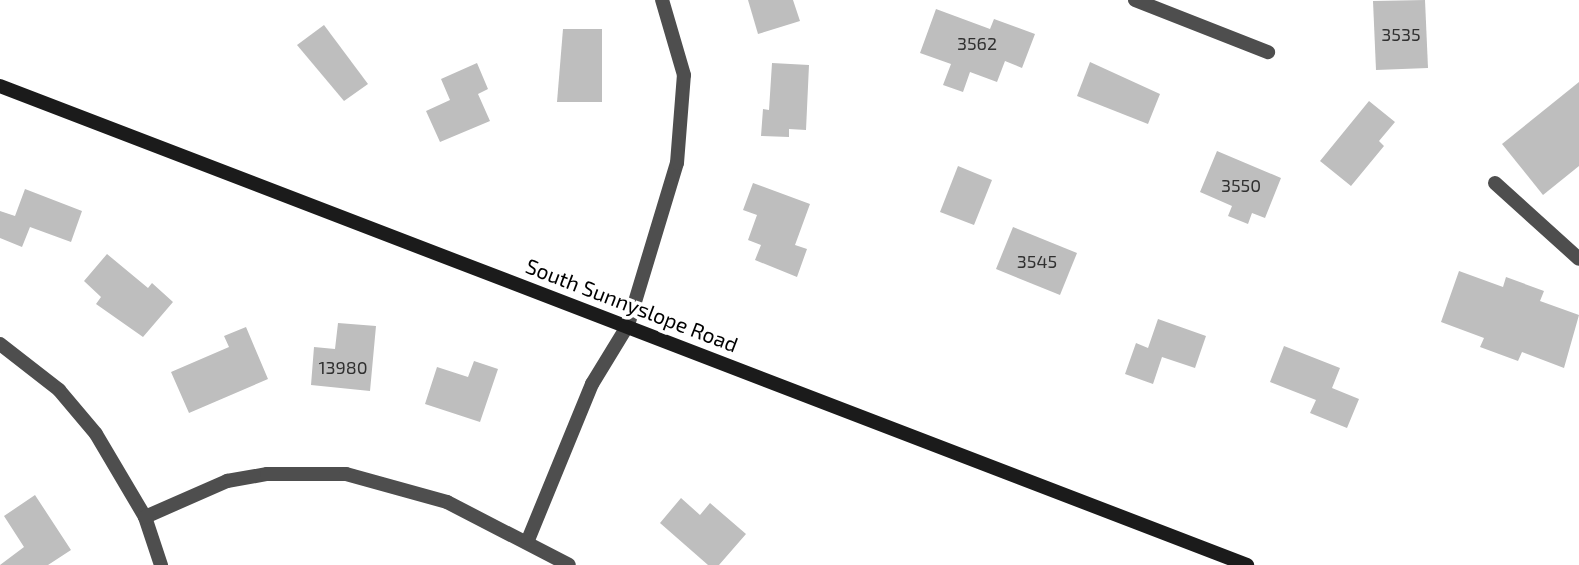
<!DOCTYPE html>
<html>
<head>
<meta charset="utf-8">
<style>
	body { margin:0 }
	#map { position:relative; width:1579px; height:565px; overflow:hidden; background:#fff; font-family:"Exo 2",sans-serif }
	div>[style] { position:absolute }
	.building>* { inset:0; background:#bebebe }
	.street>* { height:14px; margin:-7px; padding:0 7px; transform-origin:7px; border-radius:7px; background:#4e4e4e }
	.secondary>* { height:14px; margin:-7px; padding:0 7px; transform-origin:7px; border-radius:7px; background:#1b1b1b }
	span { translate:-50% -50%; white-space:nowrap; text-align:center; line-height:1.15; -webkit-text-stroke:7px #fff; paint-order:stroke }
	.number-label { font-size:18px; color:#303030 }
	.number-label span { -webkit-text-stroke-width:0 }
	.street-label { font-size:21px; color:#000 }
</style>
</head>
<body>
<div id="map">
	<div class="building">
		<i style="clip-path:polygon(748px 0,793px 0,800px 21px,758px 34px)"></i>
		<i style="clip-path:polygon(1425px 0,1428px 68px,1376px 70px,1373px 1px)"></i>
		<i style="clip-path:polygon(936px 9px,990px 29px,994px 19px,1035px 34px,1022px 68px,1005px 61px,997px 82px,970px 72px,963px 92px,943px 85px,951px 64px,920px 53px)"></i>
		<i style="clip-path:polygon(324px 25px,368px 84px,344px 101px,297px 45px)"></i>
		<i style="clip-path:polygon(563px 29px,602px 29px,602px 102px,557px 102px)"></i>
		<i style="clip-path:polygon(1090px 62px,1160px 94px,1148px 124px,1077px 96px)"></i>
		<i style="clip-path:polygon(477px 63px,488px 89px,478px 94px,490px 121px,440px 142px,426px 111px,450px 100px,441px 79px)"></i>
		<i style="clip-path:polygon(772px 63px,809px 65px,806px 130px,789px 129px,789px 137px,761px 136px,763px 109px,769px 110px)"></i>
		<i style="clip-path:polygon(1579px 82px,1579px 166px,1543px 195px,1502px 144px)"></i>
		<i style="clip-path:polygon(1369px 101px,1395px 122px,1379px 141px,1384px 146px,1351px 186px,1320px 161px)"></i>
		<i style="clip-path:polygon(1217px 151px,1281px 178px,1265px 218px,1252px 213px,1248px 224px,1228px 216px,1232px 206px,1200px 192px)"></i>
		<i style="clip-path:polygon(958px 166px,992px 180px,974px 225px,940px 212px)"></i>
		<i style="clip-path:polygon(753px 183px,810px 204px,795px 245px,807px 249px,797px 277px,755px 260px,761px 245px,748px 240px,757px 215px,743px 210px)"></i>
		<i style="clip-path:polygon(25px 189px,82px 211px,71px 242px,30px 227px,22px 247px,0 238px,0 211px,15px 216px)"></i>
		<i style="clip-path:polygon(1013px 227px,1077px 253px,1060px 295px,996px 269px)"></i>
		<i style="clip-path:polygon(107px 254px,148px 288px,152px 283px,173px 302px,143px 337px,96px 304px,101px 297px,84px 281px)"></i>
		<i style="clip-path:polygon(1459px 271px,1503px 287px,1506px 277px,1544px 291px,1540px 301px,1579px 315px,1564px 368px,1522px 352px,1518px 361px,1480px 347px,1484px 338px,1441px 322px)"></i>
		<i style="clip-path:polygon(1158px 319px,1206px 336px,1195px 368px,1162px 357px,1153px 384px,1125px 374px,1136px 343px,1148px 348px)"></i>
		<i style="clip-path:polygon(338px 323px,376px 326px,370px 391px,311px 385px,314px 347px,335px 349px)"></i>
		<i style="clip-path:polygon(246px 327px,268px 379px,189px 413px,171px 372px,229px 347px,224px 336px)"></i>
		<i style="clip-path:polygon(1284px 346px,1340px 368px,1332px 388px,1359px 399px,1347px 428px,1310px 413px,1316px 400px,1270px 382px)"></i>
		<i style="clip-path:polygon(474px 361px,498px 369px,480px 422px,425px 404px,437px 367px,468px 377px)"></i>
		<i style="clip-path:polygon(35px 495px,71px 550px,48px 565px,0 565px,24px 547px,4px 516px)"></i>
		<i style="clip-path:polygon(681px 498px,700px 515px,710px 503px,746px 534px,719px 565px,708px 565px,660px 523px)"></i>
	</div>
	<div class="street">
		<i style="left:1135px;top:0;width:143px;rotate:21.4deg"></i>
		<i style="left:1495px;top:183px;width:113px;rotate:42.1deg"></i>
		<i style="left:0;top:344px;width:75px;rotate:37.9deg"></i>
		<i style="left:59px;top:390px;width:57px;rotate:49.9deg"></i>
		<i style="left:96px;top:434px;width:96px;rotate:59.4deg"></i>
		<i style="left:145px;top:517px;width:51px;rotate:71.6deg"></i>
		<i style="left:145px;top:517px;width:90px;rotate:-23.7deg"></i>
		<i style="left:227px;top:481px;width:41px;rotate:-9.9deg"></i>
		<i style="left:267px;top:474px;width:79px"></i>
		<i style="left:346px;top:474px;width:105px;rotate:15.5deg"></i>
		<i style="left:447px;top:502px;width:137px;rotate:27.3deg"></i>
		<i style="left:528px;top:540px;width:169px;rotate:-67.7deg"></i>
		<i style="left:592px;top:384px;width:69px;rotate:-58.6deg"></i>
		<i style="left:628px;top:325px;width:169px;rotate:-73.2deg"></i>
		<i style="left:677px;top:163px;width:88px;rotate:-85.5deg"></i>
		<i style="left:684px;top:75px;width:78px;rotate:-106.3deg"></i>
	</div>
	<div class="secondary">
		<i style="left:0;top:86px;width:1336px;rotate:21.01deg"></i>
	</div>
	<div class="number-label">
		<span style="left:1401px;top:34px">3535</span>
		<span style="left:977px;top:43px">3562</span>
		<span style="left:1241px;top:185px">3550</span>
		<span style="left:1037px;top:261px">3545</span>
		<span style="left:343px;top:367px">13980</span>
	</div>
	<div class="street-label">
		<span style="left:632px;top:305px;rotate:21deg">South Sunnyslope Road</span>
	</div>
</div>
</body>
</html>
